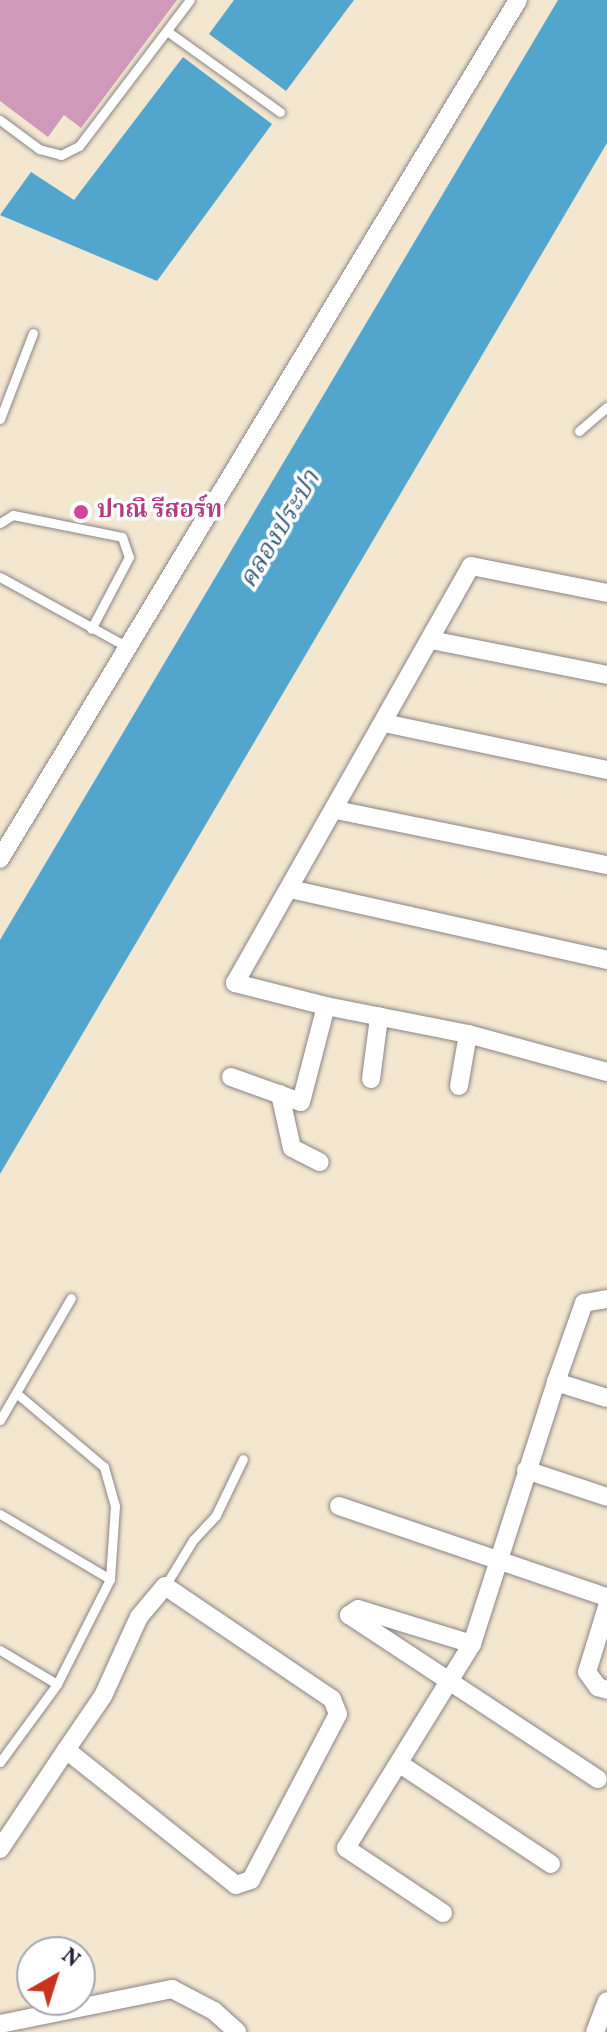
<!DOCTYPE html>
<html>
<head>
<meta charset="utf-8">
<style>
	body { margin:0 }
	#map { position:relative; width:607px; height:2032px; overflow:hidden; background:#f4e7d0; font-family:Vollkorn,"Noto Serif Thai",serif }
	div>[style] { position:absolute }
	.water>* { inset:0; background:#52a5cd }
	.building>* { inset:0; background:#d099ba }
	.roads { filter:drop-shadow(0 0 2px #8b8486) drop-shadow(0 0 2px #8b8486) }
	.service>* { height:9px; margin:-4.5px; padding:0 4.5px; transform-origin:4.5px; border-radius:4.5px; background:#fff }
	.minor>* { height:18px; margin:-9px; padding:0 9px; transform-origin:9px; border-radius:9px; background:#fff }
	.dots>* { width:22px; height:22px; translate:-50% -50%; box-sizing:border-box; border:4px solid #fff; border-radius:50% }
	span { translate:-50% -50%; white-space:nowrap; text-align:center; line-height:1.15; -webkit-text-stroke:7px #fff; paint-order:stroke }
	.hotel-label { font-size:24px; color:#b23c85; font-weight:700 }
	.left { translate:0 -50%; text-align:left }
	.water-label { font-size:26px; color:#385d7d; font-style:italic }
	.north { position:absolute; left:16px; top:1936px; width:80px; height:80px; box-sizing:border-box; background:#fff; border:2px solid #a7a7b1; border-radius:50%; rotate:39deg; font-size:22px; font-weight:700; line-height:32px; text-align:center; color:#22223b }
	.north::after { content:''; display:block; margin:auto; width:28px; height:36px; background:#c8321e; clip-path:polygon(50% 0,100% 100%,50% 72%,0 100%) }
</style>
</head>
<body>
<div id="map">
	<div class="water">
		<i style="clip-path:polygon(234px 0,354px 0,286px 91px,209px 34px)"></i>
		<i style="clip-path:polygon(558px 0,607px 0,607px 143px,0 1174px,0 940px)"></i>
		<i style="clip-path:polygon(183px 57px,272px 124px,157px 281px,0 215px,31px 172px,74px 200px)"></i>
	</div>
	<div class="building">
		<i style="clip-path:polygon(0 0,177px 0,81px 128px,64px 115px,48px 137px,0 101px)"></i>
	</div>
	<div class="roads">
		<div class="service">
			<i style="left:167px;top:31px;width:139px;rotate:35.6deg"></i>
			<i style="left:0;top:120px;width:49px;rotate:36.6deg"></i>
			<i style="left:39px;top:149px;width:23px;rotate:15deg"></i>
			<i style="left:61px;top:155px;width:20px;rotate:-27deg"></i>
			<i style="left:79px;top:146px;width:183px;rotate:-52.8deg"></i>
			<i style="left:0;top:419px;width:92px;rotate:-69deg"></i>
			<i style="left:579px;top:431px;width:37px;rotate:-41deg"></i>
			<i style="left:0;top:523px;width:15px;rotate:-32deg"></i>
			<i style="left:13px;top:515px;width:111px;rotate:11.4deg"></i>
			<i style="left:122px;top:537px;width:21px;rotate:71deg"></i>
			<i style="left:129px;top:557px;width:81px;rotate:117.8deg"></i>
			<i style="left:0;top:577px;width:147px;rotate:28.8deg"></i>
			<i style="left:0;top:1420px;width:141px;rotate:-59.8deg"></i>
			<i style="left:0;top:1514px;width:128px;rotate:30.6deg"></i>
			<i style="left:165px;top:1586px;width:54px;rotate:-58.7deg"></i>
			<i style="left:193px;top:1540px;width:34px;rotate:-47deg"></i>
			<i style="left:216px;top:1515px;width:62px;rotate:-64.3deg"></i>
			<i style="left:0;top:1650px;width:66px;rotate:30.8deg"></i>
			<i style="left:0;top:1762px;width:97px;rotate:-53.8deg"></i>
			<i style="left:57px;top:1684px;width:118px;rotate:-63.2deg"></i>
			<i style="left:110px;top:1579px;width:73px;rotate:-86.1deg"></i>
			<i style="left:115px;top:1506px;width:41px;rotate:-105.8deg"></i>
			<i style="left:104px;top:1467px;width:115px;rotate:-139.9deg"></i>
		</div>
		<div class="minor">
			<i style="left:431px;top:640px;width:179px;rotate:11.2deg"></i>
			<i style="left:384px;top:723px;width:228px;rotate:11.9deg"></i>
			<i style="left:336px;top:810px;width:277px;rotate:11.5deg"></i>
			<i style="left:0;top:859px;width:1003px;rotate:-58.91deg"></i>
			<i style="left:290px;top:889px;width:325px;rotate:12.6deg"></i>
			<i style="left:326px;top:1006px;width:94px;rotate:-165.8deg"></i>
			<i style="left:235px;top:983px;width:479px;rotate:-60.5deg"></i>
			<i style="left:471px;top:566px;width:139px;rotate:11.2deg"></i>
			<i style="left:231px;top:1077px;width:74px;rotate:19.7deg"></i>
			<i style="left:301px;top:1102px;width:99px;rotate:-75.4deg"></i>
			<i style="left:326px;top:1006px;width:145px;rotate:11.2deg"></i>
			<i style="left:468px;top:1034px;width:144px;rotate:15.3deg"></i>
			<i style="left:371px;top:1079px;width:63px;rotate:-82.6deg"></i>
			<i style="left:459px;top:1086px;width:53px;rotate:-80.2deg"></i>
			<i style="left:280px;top:1094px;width:55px;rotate:77.5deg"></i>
			<i style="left:292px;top:1148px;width:31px;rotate:27deg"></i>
			<i style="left:556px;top:1382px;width:84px;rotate:-70.5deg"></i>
			<i style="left:584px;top:1303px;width:23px;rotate:-10deg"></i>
			<i style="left:526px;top:1470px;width:85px;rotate:18.4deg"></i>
			<i style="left:339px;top:1506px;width:283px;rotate:18.8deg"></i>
			<i style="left:607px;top:1607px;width:68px;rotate:107.1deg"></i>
			<i style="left:587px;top:1672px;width:19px;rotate:54deg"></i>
			<i style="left:598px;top:1687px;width:9px;rotate:18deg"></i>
			<i style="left:472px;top:1644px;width:119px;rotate:-162.9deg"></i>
			<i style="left:358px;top:1609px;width:11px;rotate:146deg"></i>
			<i style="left:349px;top:1615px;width:298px;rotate:33.4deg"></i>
			<i style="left:400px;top:1764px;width:181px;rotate:33.5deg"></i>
			<i style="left:0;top:1849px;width:119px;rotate:-56.3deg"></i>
			<i style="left:66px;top:1750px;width:65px;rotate:-55.6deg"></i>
			<i style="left:103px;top:1696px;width:87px;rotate:-65.5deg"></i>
			<i style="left:139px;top:1617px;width:40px;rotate:-50deg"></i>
			<i style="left:165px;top:1586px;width:202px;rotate:34.1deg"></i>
			<i style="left:332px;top:1699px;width:16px;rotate:68deg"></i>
			<i style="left:338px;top:1714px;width:187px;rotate:117.7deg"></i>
			<i style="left:251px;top:1880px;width:16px;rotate:162deg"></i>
			<i style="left:236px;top:1885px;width:217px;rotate:-141.5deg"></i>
			<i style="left:443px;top:1913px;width:117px;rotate:-146.2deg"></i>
			<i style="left:346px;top:1848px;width:240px;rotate:-58.3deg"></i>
			<i style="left:472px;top:1644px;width:275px;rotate:-72.2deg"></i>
			<i style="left:556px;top:1382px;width:53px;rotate:17.4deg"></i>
			<i style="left:0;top:2024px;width:176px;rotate:-11.5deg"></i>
			<i style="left:172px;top:1989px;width:47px;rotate:27.6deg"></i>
			<i style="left:214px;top:2011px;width:31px;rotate:42deg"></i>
			<i style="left:595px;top:2032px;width:33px;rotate:-69deg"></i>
		</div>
	</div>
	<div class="dots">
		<i style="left:81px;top:512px;background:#d1479c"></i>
	</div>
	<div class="hotel-label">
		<span class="left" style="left:97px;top:512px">ปาณิ รีสอร์ท</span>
	</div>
	<div class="water-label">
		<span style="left:281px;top:530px;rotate:-59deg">คลองประปา</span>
	</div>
	<div class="north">N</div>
</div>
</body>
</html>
